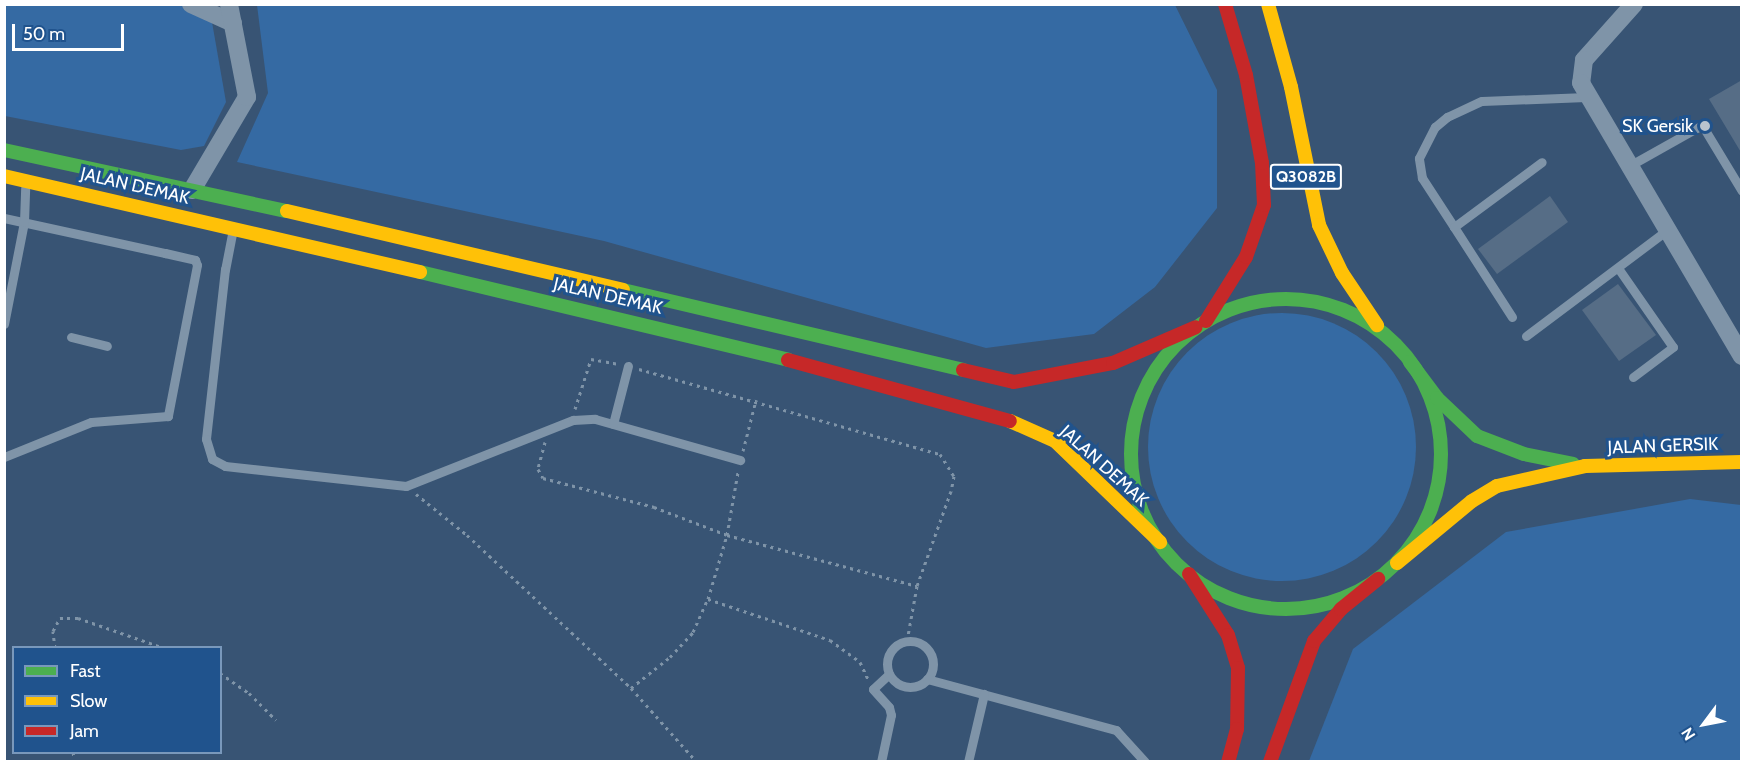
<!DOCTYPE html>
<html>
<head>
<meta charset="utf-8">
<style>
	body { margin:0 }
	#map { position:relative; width:1746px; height:766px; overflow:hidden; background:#385474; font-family:Cabin,sans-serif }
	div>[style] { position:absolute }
	.green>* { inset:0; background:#356aa3 }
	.round { border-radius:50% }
	.building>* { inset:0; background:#566d86 }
	.path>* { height:3px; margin-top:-1.5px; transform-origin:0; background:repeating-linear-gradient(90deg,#7f94a8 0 3px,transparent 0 7.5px) }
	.lane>* { height:9px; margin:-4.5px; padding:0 4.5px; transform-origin:4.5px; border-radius:4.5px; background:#7f94a8 }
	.lane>.ring { margin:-4.5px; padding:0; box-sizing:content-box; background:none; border:9px solid #7f94a8; border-radius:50% }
	.street>* { height:18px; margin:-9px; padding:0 9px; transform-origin:9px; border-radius:9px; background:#7f94a8 }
	.fast>* { height:14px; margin:-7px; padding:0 7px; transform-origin:7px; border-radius:7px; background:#4caf50 }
	.fast>.ring { margin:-7px; padding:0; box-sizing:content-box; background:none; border:14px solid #4caf50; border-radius:50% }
	.slow>* { height:14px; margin:-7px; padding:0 7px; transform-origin:7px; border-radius:7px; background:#ffc107 }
	.jam>* { height:14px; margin:-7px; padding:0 7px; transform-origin:7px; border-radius:7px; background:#c62828 }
	.dots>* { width:16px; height:16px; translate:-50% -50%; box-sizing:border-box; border:3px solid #20538d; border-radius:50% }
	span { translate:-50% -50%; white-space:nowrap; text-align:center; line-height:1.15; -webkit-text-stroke:6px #20538d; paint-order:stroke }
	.shield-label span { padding:2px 4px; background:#20538d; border:2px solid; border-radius:4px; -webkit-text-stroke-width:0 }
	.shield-label { font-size:16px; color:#fff; font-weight:700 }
	.poi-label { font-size:18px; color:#fff }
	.right { translate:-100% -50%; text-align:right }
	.street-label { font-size:18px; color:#fff }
	.frame { position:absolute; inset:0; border:6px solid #fff; pointer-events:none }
	.legend { position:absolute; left:12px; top:646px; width:210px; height:108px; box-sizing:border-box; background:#20538d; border:2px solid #7998bb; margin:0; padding:8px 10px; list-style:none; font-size:18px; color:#fff }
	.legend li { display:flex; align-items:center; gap:12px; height:30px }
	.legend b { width:30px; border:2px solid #7998bb }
	.north { position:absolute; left:1674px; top:694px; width:60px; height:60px; -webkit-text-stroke:4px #20538d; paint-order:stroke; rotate:238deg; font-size:16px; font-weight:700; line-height:24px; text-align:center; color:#fff }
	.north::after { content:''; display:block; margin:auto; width:21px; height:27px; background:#fff; clip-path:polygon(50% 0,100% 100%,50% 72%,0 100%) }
	.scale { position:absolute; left:12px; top:24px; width:112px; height:27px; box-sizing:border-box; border:3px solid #fff; border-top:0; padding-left:8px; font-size:18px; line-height:21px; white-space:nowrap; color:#fff; -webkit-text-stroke:4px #20538d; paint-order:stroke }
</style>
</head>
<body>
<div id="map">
	<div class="green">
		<i style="clip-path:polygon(4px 5px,209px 5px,226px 102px,204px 146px,181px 150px,5px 116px)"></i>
		<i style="clip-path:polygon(257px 5px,1175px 5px,1217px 90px,1217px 208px,1155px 287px,1094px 334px,986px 348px,604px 241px,237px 162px,268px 93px)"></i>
		<i class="round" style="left:1148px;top:313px;width:268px;height:268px"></i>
		<i style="clip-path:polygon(1690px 499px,1741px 505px,1741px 761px,1309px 761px,1353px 649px,1506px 532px)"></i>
	</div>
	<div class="building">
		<i style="clip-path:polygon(1742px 80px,1742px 154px,1709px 99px)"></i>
		<i style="clip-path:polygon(1550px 196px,1568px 222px,1497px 274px,1478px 249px)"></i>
		<i style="clip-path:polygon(1618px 284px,1656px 335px,1619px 361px,1582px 310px)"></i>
	</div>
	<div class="path">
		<i style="left:639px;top:369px;width:313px;rotate:15.8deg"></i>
		<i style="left:940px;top:454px;width:26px;rotate:58deg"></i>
		<i style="left:954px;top:476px;width:15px;rotate:101deg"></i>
		<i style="left:951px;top:491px;width:101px;rotate:109.7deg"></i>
		<i style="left:917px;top:586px;width:56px;rotate:100.3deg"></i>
		<i style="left:575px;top:409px;width:52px;rotate:-72.3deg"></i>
		<i style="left:591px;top:359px;width:27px;rotate:10deg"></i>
		<i style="left:545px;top:442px;width:28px;rotate:105deg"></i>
		<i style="left:538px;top:469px;width:10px;rotate:61deg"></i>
		<i style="left:543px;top:478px;width:115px;rotate:14.6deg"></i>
		<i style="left:654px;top:507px;width:78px;rotate:21deg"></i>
		<i style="left:727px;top:535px;width:197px;rotate:15deg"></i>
		<i style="left:743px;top:451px;width:53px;rotate:-75.7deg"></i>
		<i style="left:416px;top:494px;width:65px;rotate:38.8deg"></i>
		<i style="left:467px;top:535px;width:224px;rotate:43deg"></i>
		<i style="left:631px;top:688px;width:99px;rotate:48.3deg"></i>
		<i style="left:708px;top:599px;width:129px;rotate:18.6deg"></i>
		<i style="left:830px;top:640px;width:37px;rotate:36deg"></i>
		<i style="left:860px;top:662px;width:19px;rotate:65deg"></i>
		<i style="left:55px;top:648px;width:17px;rotate:-97deg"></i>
		<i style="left:53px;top:631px;width:15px;rotate:-62deg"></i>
		<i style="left:60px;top:618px;width:18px"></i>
		<i style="left:78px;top:618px;width:91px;rotate:19.2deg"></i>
		<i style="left:220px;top:673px;width:35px;rotate:35deg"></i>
		<i style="left:249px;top:693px;width:38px;rotate:45deg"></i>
		<i style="left:631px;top:688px;width:50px;rotate:-38.5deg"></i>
		<i style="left:670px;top:657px;width:34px;rotate:-47deg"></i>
		<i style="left:693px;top:632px;width:36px;rotate:-66deg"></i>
		<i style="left:708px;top:599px;width:67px;rotate:-73.5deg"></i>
		<i style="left:727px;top:535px;width:64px;rotate:-80.1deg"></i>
		<i style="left:73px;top:752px;width:10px;rotate:79deg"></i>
	</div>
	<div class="lane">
		<i style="left:1629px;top:166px;width:84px;rotate:-29.3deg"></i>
		<i style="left:1702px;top:125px;width:77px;rotate:58.8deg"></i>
		<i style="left:4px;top:218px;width:165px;rotate:12.3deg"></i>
		<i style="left:165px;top:253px;width:31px;rotate:13deg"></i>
		<i style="left:195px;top:260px;width:5px;rotate:68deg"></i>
		<i style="left:197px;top:265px;width:154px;rotate:100.9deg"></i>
		<i style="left:168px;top:416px;width:77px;rotate:175.5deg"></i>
		<i style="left:91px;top:422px;width:94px;rotate:158.1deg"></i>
		<i style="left:1454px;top:227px;width:59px;rotate:-123.1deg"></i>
		<i style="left:1422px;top:178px;width:20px;rotate:-99deg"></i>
		<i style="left:1419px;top:158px;width:35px;rotate:-63deg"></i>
		<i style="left:1435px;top:127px;width:16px;rotate:-40deg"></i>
		<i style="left:1447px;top:117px;width:38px;rotate:-25deg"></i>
		<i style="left:1482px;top:101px;width:104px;rotate:-2.2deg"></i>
		<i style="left:232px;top:234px;width:36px;rotate:101deg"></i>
		<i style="left:225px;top:269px;width:171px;rotate:96.4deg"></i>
		<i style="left:206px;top:439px;width:21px;rotate:73deg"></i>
		<i style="left:212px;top:459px;width:15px;rotate:28deg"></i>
		<i style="left:225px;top:466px;width:182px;rotate:6.3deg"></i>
		<i style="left:406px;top:486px;width:180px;rotate:-21.6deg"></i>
		<i style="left:573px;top:420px;width:22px;rotate:-3deg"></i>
		<i style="left:595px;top:419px;width:151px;rotate:15.8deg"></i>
		<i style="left:1618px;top:268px;width:96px;rotate:55.2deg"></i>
		<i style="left:1673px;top:347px;width:50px;rotate:143.1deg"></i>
		<i style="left:1512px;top:317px;width:107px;rotate:-122.8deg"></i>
		<i style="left:1454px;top:227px;width:109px;rotate:-36.5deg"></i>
		<i style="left:4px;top:324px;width:104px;rotate:-78.9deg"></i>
		<i style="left:24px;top:222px;width:34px;rotate:-88deg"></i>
		<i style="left:1526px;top:336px;width:175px;rotate:-36.9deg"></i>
		<i style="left:71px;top:337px;width:37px;rotate:14deg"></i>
		<i style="left:613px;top:424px;width:60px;rotate:-75.5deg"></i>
		<i class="ring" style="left:887px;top:641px;width:37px;height:37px"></i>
		<i style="left:927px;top:679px;width:196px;rotate:15.1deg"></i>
		<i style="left:1116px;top:730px;width:43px;rotate:47.8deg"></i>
		<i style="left:881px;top:762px;width:48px;rotate:-78deg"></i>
		<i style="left:891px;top:715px;width:8px;rotate:-104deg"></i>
		<i style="left:889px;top:707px;width:24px;rotate:-132deg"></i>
		<i style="left:873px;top:689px;width:22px;rotate:-43deg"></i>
		<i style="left:968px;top:762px;width:70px;rotate:-76.8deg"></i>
	</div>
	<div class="street">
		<i style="left:191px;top:4px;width:46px;rotate:24.3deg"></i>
		<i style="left:1634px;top:4px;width:75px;rotate:131.8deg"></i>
		<i style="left:1584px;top:60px;width:23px;rotate:97deg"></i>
		<i style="left:1581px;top:83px;width:317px;rotate:59.5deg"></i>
		<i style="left:192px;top:190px;width:108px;rotate:-59.4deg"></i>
		<i style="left:247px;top:97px;width:95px;rotate:-101deg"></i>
	</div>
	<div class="fast">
		<i style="left:4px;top:150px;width:289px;rotate:12.2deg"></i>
		<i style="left:420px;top:272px;width:378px;rotate:13.4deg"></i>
		<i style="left:623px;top:290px;width:349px;rotate:13.2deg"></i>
		<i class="ring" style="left:1131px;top:299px;width:296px;height:296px"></i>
		<i style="left:1410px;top:362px;width:45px;rotate:53.1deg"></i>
		<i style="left:1437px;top:398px;width:55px;rotate:43.5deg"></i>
		<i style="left:1477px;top:436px;width:50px;rotate:21deg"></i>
		<i style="left:1524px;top:454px;width:50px;rotate:11.5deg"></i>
	</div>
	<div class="slow">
		<i style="left:1268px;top:4px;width:86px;rotate:74.5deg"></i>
		<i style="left:1291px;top:87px;width:141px;rotate:78.5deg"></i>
		<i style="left:1319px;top:225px;width:53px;rotate:64.4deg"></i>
		<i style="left:1342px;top:273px;width:63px;rotate:56.1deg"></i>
		<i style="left:4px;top:176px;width:427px;rotate:13deg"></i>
		<i style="left:287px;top:211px;width:345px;rotate:13.2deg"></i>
		<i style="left:1010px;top:421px;width:49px;rotate:24deg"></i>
		<i style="left:1055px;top:441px;width:146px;rotate:43.9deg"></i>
		<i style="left:1397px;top:563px;width:97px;rotate:-39.6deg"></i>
		<i style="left:1472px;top:501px;width:29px;rotate:-31deg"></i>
		<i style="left:1497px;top:486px;width:90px;rotate:-12.8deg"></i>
		<i style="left:1585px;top:466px;width:157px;rotate:-1.5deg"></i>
	</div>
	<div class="jam">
		<i style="left:1206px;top:321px;width:75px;rotate:-58deg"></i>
		<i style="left:1246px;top:257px;width:55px;rotate:-70.9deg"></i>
		<i style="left:1264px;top:205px;width:42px;rotate:-92.7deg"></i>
		<i style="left:1262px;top:163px;width:89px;rotate:-100.3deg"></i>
		<i style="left:1246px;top:75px;width:74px;rotate:-106.5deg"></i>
		<i style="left:788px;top:360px;width:230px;rotate:15.4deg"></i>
		<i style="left:963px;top:370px;width:52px;rotate:13.2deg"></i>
		<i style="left:1014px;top:382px;width:101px;rotate:-10.9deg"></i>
		<i style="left:1113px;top:363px;width:90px;rotate:-23.4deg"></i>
		<i style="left:1189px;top:574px;width:72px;rotate:57.4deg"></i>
		<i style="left:1228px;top:635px;width:34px;rotate:73deg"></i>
		<i style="left:1238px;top:668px;width:61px;rotate:90.9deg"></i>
		<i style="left:1237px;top:729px;width:34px;rotate:105deg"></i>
		<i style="left:1270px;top:762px;width:129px;rotate:-70deg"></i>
		<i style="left:1314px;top:641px;width:42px;rotate:-49.8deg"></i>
		<i style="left:1341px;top:609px;width:48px;rotate:-39deg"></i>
	</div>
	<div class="dots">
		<i style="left:1705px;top:126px;background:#b9c3ce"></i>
	</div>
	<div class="shield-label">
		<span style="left:1306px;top:177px">Q3082B</span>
	</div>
	<div class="poi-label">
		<span class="right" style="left:1693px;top:126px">SK Gersik</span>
	</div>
	<div class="street-label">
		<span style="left:135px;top:186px;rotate:13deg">JALAN DEMAK</span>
		<span style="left:608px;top:296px;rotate:13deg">JALAN DEMAK</span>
		<span style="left:1663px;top:446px;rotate:-2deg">JALAN GERSIK</span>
		<span style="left:1104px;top:466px;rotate:42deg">JALAN DEMAK</span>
	</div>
	<div class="frame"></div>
	<ul class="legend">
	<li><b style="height:8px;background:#4caf50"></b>Fast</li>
	<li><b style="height:8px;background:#ffc107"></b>Slow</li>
	<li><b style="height:8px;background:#c62828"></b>Jam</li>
	</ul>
	<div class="north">N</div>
	<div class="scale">50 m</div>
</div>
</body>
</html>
